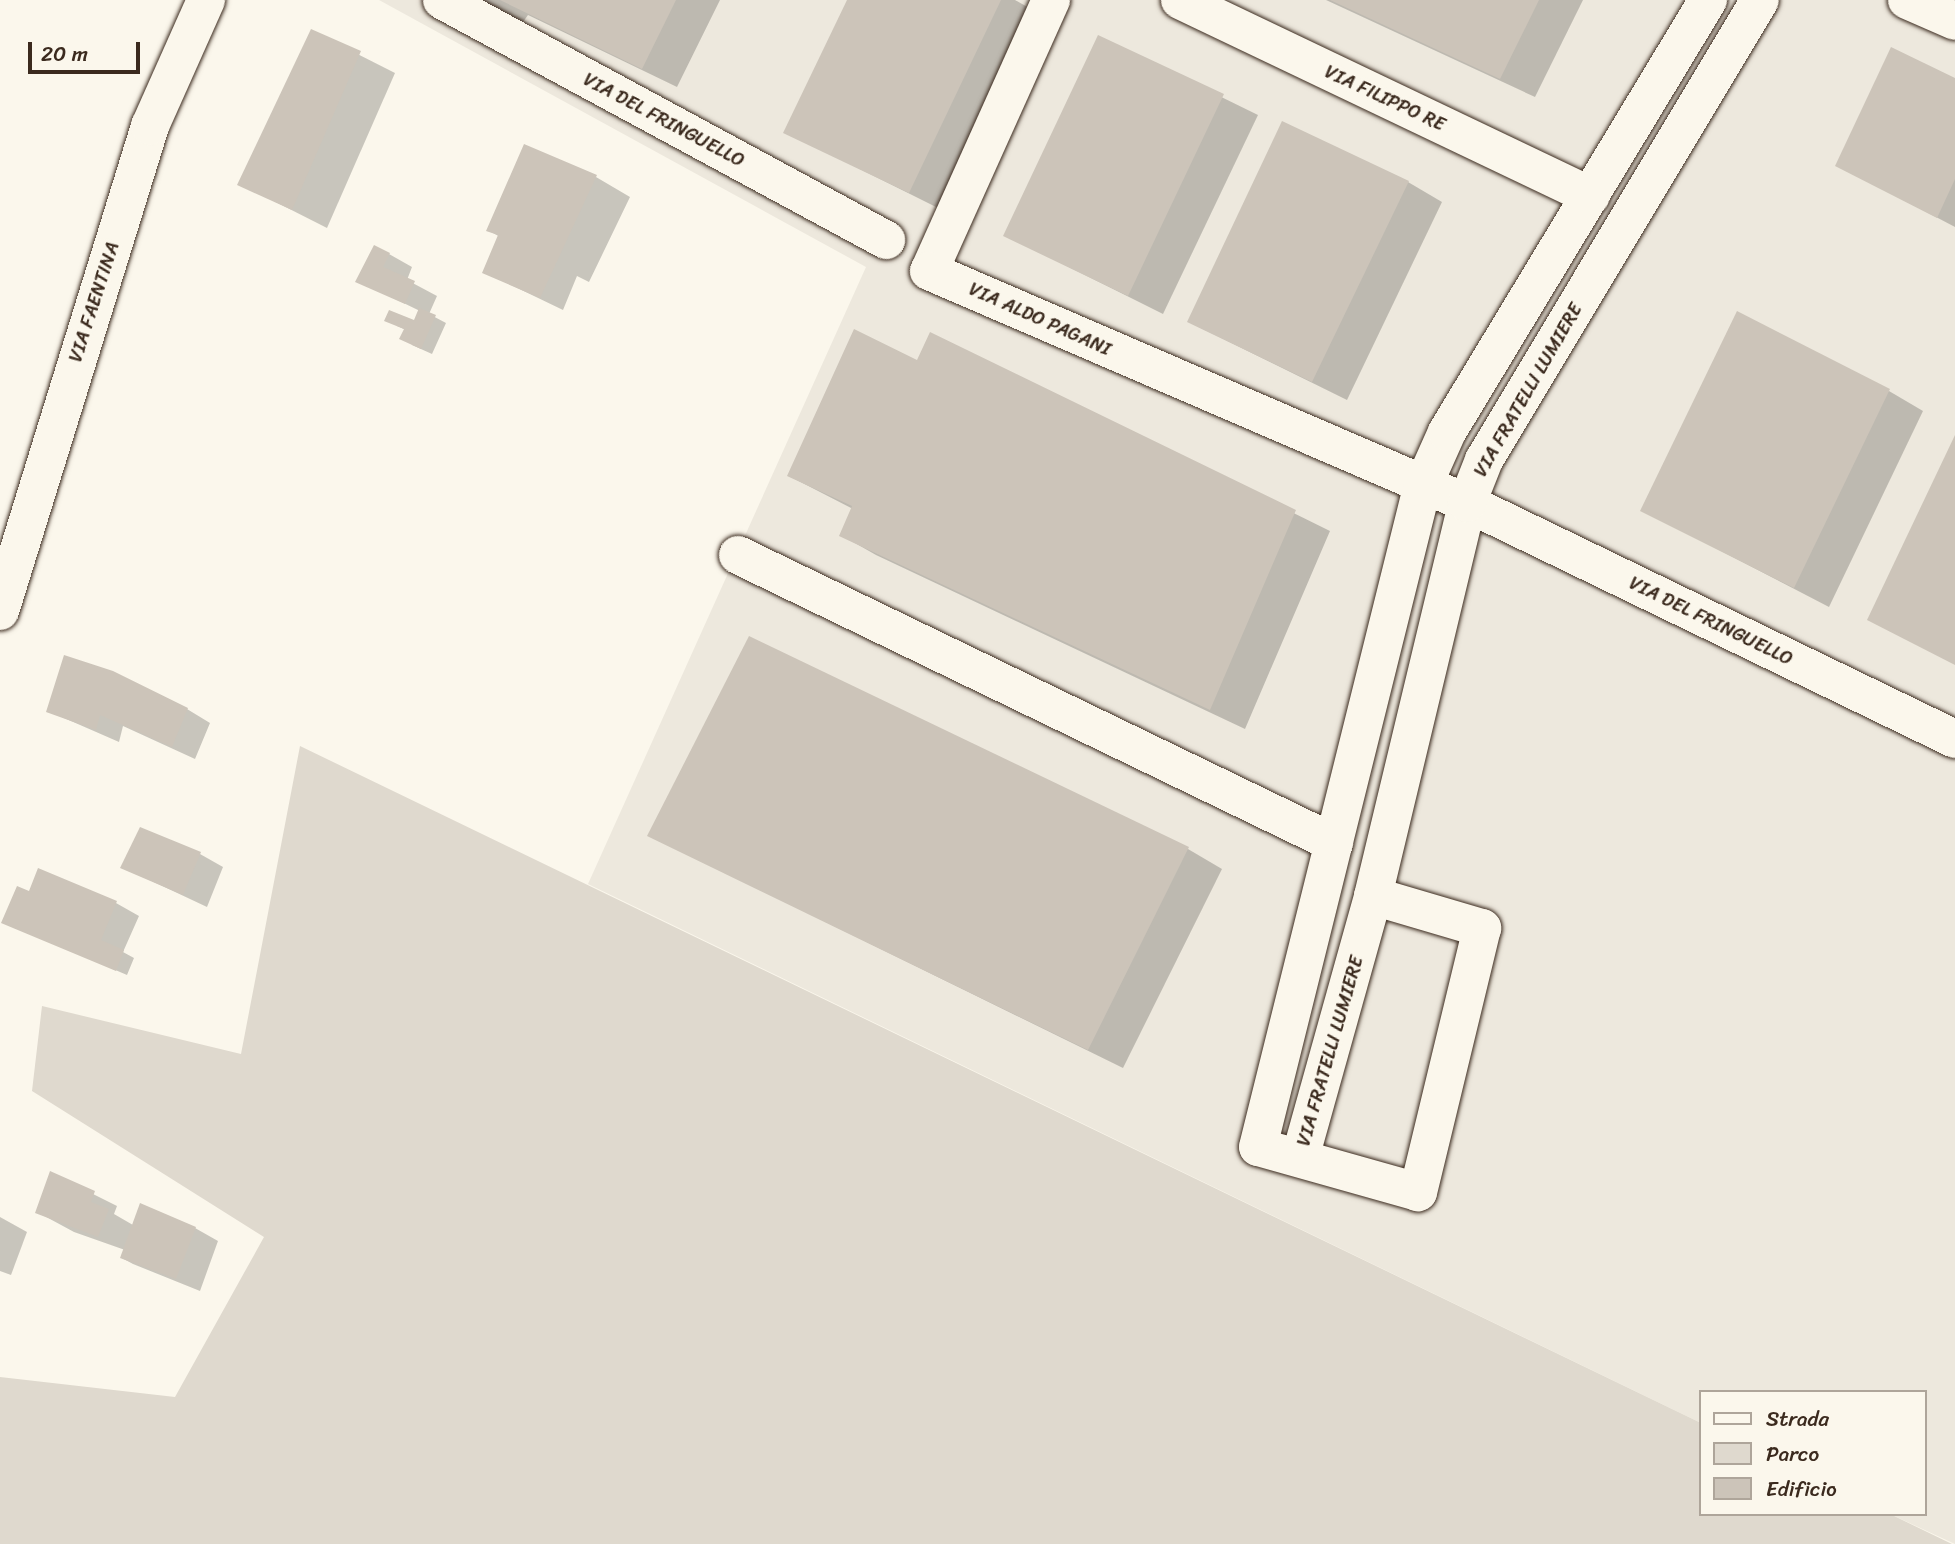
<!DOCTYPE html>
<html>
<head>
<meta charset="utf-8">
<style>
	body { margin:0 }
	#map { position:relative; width:1955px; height:1544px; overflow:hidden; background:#fbf7ec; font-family:Sriracha,sans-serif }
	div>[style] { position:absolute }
	.built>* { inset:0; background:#ede8dd }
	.green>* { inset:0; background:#dfd9ce }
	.shadow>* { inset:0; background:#0003 }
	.building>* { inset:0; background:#ccc4b9 }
	.roads { filter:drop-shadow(0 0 2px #3b2a1e) drop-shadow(0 0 2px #3b2a1e) }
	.minor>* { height:38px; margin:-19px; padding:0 19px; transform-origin:19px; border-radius:19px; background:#fbf7ec }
	.primary>* { height:38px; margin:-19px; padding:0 19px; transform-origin:19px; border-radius:19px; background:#fbf7ec }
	span { translate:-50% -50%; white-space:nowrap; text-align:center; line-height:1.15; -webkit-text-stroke:7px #fbf7ec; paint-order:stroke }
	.street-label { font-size:19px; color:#3b2a1e }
	.legend { position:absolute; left:1699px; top:1390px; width:228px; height:126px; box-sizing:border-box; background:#fbf7ec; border:2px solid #aea59a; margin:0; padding:9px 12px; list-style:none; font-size:21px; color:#3b2a1e }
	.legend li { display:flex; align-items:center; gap:14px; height:35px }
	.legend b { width:35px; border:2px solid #aea59a }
	.scale { position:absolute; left:28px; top:42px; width:112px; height:32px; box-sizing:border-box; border:4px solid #3b2a1e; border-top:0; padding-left:9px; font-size:21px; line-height:24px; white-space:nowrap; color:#3b2a1e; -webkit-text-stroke:5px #fbf7ec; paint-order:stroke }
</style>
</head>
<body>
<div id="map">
	<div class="built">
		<i style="clip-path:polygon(379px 0,1955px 0,1955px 1544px,1890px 1514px,1925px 1514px,1925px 1392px,1701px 1392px,1701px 1423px,588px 884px,866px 267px)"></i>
	</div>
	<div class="green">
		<i style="clip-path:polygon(300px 746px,1701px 1423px,1701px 1514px,1890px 1514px,1952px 1544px,0 1544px,0 1377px,175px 1397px,264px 1237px,32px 1091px,42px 1006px,241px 1054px)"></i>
	</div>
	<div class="shadow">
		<i style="clip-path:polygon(460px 0,720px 0,677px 87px,528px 15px,518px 29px)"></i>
		<i style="clip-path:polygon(849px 0,1015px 0,1038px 13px,944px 211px,786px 132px)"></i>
		<i style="clip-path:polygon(1326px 0,1583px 0,1535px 97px)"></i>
		<i style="clip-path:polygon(312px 31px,395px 73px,327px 228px,240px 184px)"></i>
		<i style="clip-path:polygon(1099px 37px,1258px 115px,1163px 314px,1005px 235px)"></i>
		<i style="clip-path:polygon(1955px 80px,1955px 227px,1837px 165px)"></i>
		<i style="clip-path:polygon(596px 177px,630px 197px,589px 282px,577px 276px,563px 310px,484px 272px,500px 237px,488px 230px)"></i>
		<i style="clip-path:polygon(1408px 182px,1442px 202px,1347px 400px,1189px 322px)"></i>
		<i style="clip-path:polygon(389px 254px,412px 267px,407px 280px,437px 296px,429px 314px,446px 323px,432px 354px,412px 345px,406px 330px,397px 326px,415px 323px,420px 311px,358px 281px)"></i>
		<i style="clip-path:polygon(931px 334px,1330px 531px,1245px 729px,876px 555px,841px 535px,853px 509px,789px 476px,918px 362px)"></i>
		<i style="clip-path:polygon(1889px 391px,1923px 411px,1829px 607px,1642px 510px)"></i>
		<i style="clip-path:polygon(187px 709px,210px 723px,195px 759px,123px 726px,119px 742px,48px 711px)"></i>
		<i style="clip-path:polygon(649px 835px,1188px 849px,1222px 869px,1123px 1068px)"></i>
		<i style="clip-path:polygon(200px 854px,223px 867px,207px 907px,122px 867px)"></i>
		<i style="clip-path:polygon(30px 894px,116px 903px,139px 916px,123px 952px,134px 958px,127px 975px,3px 922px)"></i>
		<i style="clip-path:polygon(51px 1173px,117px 1206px,114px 1214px,133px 1225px,195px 1228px,218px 1241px,200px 1291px,133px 1264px,122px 1258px,125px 1250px,74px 1232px,37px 1212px)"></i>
		<i style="clip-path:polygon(0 1217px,27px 1232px,11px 1275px,0 1271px)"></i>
	</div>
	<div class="building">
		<i style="clip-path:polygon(500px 0,676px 0,642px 69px)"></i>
		<i style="clip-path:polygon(847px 0,1001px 0,909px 193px,783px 133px)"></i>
		<i style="clip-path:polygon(1330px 0,1539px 0,1500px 79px)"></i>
		<i style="clip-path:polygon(311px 29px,361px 51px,292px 210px,237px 185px)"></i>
		<i style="clip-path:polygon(1098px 35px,1224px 94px,1128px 296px,1003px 236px)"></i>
		<i style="clip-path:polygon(1891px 47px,1955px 78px,1955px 179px,1937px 218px,1835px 166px)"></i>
		<i style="clip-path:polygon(1282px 121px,1409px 181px,1312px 382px,1187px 322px)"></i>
		<i style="clip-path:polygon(524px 144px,597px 175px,540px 298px,482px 273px,498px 235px,486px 231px)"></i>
		<i style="clip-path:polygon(374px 245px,390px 253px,383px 267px,415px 281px,405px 304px,355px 282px)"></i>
		<i style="clip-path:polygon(419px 308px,436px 315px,421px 349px,399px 339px,404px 329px,384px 321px,389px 310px,414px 320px)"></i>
		<i style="clip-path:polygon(1737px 311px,1890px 389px,1794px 588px,1640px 511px)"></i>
		<i style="clip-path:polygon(854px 329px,917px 360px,930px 332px,1296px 510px,1210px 710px,839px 536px,852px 506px,787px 476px)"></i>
		<i style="clip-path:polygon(1955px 435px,1955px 665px,1867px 620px)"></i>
		<i style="clip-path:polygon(749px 636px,1189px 847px,1088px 1050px,647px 836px)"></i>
		<i style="clip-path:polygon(64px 655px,113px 671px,188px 708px,172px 747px,100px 715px,96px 730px,46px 712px)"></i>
		<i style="clip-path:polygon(140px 827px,201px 852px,183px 895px,120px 868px)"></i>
		<i style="clip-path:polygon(38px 868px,117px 901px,101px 940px,124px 950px,116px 971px,1px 923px,17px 886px,29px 891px)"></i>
		<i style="clip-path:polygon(50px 1171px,95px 1191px,91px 1202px,109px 1209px,98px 1237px,35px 1213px)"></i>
		<i style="clip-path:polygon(140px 1203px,196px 1227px,176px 1279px,120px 1258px)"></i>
	</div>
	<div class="roads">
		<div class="minor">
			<i style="left:442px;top:0;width:505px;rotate:28.39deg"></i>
			<i style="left:1051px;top:0;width:297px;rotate:114.2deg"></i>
			<i style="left:929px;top:271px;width:586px;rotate:23.33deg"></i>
			<i style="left:1467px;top:503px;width:542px;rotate:25.81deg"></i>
			<i style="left:1180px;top:0;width:455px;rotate:25.5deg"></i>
			<i style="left:1907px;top:0;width:52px;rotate:23.6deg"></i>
			<i style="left:738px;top:555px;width:662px;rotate:25.79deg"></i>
			<i style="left:1373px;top:896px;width:114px;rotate:16.4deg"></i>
			<i style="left:1482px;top:928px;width:272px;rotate:103.6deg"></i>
			<i style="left:1418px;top:1192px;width:166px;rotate:-164.3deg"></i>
			<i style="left:1258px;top:1147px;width:679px;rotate:-76.03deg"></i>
			<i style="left:1422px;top:488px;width:61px;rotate:-65.9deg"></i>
			<i style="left:1447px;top:432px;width:505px;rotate:-58.86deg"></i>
			<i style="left:1300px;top:1158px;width:272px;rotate:-74.4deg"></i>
			<i style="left:1373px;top:896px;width:404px;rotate:-76.5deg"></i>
			<i style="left:1467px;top:503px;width:46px;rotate:-68.4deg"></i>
			<i style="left:1484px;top:460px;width:536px;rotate:-59.04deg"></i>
		</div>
		<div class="primary">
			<i style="left:0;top:611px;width:508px;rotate:-72.81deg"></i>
			<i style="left:150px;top:126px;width:138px;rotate:-66deg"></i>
		</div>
	</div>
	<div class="street-label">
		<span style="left:1385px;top:98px;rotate:25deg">VIA FILIPPO RE</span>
		<span style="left:664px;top:120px;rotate:28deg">VIA DEL FRINGUELLO</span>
		<span style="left:94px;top:302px;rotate:-72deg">VIA FAENTINA</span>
		<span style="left:1040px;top:319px;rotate:24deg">VIA ALDO PAGANI</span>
		<span style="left:1528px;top:390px;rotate:-60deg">VIA FRATELLI LUMIERE</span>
		<span style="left:1711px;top:621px;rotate:26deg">VIA DEL FRINGUELLO</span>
		<span style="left:1330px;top:1051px;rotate:-74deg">VIA FRATELLI LUMIERE</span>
	</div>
	<ul class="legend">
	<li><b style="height:9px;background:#fbf7ec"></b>Strada</li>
	<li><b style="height:19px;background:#dfd9ce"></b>Parco</li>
	<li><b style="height:19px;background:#ccc4b9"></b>Edificio</li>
	</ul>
	<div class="scale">20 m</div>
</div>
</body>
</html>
